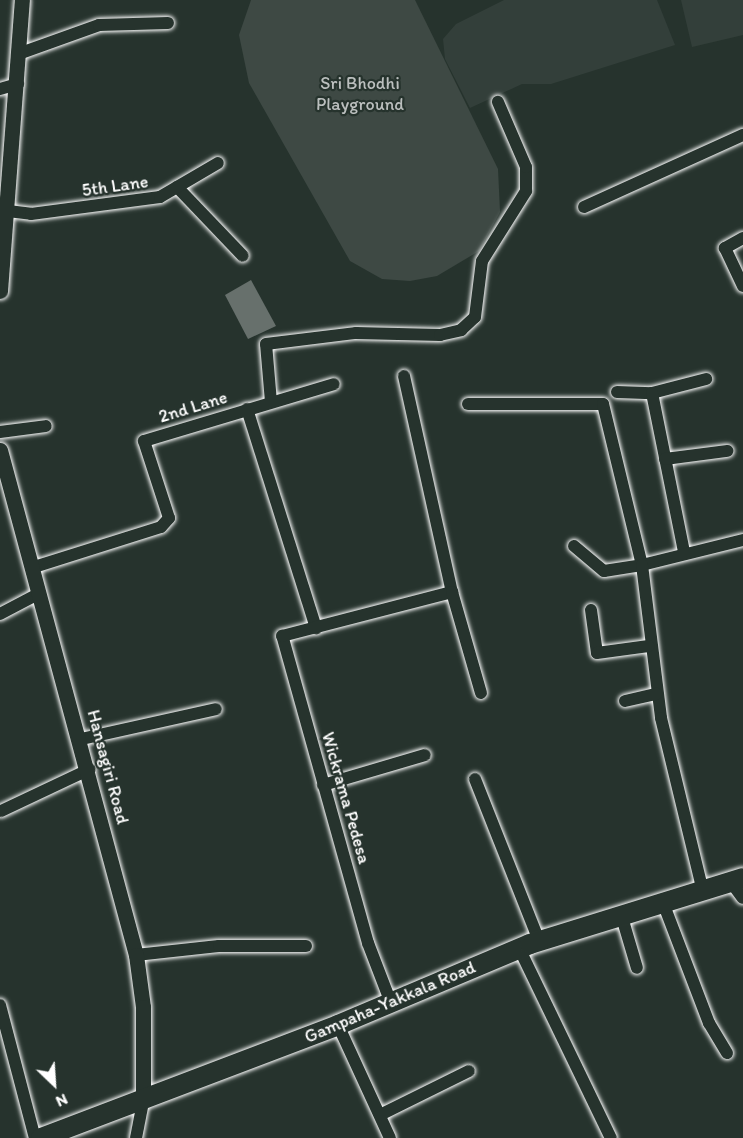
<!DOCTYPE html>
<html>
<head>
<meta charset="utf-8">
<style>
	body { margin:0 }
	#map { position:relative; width:743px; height:1138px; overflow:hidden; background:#26332d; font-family:Itim,sans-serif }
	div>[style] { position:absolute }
	.built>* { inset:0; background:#333f3a }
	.green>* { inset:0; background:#3e4944 }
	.water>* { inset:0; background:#67706c }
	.roads { filter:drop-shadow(0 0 2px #fff) drop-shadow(0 0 2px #fff) }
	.minor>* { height:12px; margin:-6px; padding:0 6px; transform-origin:6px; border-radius:6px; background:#26332d }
	.tertiary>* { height:15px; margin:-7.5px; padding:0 7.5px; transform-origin:7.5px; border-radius:7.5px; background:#26332d }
	.trunk>* { height:20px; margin:-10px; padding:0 10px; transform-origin:10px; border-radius:10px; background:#26332d }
	span { translate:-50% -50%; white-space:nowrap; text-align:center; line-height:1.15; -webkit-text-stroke:4.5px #26332d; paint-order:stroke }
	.park-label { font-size:18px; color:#bbbfbe }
	.street-label { font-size:18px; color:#fff }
	.north { position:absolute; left:24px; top:1054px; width:60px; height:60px; -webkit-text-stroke:4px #26332d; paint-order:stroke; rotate:155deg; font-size:16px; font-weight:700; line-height:24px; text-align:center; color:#fff }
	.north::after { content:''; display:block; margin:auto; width:21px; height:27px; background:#fff; clip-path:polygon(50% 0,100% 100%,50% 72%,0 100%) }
</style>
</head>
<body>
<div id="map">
	<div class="built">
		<i style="clip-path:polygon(504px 0,657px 0,675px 45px,551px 84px,522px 84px,470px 108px,445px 59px,443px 39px,456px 24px)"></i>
		<i style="clip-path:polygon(681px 0,743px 0,743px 35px,692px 47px)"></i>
	</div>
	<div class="green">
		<i style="clip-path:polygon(251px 0,415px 0,498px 169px,500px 212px,479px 251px,437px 276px,410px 281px,382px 279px,350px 261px,249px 83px,239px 35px)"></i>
	</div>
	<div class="water">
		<i style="clip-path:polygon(251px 280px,276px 326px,248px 339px,225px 295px)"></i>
	</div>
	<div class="roads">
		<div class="minor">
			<i style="left:21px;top:53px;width:83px;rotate:-19.7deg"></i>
			<i style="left:99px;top:25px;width:69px;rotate:-1.7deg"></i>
			<i style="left:0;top:89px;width:19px;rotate:-16deg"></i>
			<i style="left:177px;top:187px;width:95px;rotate:46.3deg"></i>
			<i style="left:584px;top:207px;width:175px;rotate:-24.4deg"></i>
			<i style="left:8px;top:211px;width:23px;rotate:7deg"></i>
			<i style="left:31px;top:214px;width:130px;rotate:-7.5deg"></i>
			<i style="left:160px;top:197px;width:67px;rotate:-30.4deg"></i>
			<i style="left:743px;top:238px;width:21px;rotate:151deg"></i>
			<i style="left:725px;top:248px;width:42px;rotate:64.7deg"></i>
			<i style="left:404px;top:376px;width:221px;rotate:77.5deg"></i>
			<i style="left:617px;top:392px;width:35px;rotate:2deg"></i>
			<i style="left:652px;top:393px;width:56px;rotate:-14.5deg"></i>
			<i style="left:652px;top:393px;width:161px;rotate:78.6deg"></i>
			<i style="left:271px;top:402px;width:58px;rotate:-94.9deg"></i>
			<i style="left:266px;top:344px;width:91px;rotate:-7deg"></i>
			<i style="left:356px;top:333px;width:84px;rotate:1.4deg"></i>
			<i style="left:440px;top:335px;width:22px;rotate:-13deg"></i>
			<i style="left:461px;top:330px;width:19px;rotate:-43deg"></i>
			<i style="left:475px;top:317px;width:56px;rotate:-82.9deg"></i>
			<i style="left:482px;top:261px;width:83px;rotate:-57.8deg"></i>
			<i style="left:526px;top:191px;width:24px;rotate:-90deg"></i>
			<i style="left:526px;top:167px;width:71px;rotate:-113.3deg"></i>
			<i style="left:468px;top:404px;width:135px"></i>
			<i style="left:603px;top:404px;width:166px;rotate:76.4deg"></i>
			<i style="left:642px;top:565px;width:104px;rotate:-13.9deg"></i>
			<i style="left:247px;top:409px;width:230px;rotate:72.5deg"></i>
			<i style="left:0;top:432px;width:46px;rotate:-7.4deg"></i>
			<i style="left:665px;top:459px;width:63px;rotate:-7.4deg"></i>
			<i style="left:574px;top:546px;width:39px;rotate:40deg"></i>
			<i style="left:604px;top:571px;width:38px;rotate:-9deg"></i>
			<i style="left:642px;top:565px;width:154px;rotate:82.9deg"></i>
			<i style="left:661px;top:718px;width:175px;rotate:76.4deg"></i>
			<i style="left:31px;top:568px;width:136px;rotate:-17.5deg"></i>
			<i style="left:161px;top:527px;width:12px;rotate:-48deg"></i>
			<i style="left:169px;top:518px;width:81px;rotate:-108deg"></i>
			<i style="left:144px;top:441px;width:198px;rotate:-16.7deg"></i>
			<i style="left:591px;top:610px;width:43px;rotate:82.1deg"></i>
			<i style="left:597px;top:653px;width:52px;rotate:-7.7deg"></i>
			<i style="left:0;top:614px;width:43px;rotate:-27.8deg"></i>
			<i style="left:625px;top:701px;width:32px;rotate:-13deg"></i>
			<i style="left:81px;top:739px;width:138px;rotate:-12.5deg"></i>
			<i style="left:475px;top:779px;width:174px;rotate:68.4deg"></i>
			<i style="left:323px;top:785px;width:106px;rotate:-16.4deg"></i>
			<i style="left:1px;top:811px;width:98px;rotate:-25.3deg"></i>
			<i style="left:730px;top:881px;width:21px;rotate:53deg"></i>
			<i style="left:662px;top:900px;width:132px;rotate:69.1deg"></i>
			<i style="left:709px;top:1023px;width:35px;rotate:59deg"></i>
			<i style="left:621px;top:914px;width:56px;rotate:73.5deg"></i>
			<i style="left:519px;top:948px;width:211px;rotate:64.2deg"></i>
			<i style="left:136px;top:955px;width:83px;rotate:-6.2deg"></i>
			<i style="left:219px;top:946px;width:87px"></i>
			<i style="left:391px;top:1003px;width:64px;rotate:-111deg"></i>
			<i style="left:368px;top:943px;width:319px;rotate:-105.6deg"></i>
			<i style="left:282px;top:636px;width:176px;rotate:-14.5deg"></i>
			<i style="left:452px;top:592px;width:105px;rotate:74deg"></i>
			<i style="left:0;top:1005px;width:138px;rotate:75.3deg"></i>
			<i style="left:338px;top:1025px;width:124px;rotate:65.3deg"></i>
			<i style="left:380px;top:1115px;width:99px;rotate:-26.3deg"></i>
			<i style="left:136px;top:1138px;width:38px;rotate:-79deg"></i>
		</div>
		<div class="tertiary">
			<i style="left:0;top:291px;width:292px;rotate:-85.7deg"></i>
			<i style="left:0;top:450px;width:523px;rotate:74.93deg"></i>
			<i style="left:136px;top:955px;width:52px;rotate:82.3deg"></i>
			<i style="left:143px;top:1007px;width:94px;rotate:90deg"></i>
		</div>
		<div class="trunk">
			<i style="left:41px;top:1138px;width:318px;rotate:-20.8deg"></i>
			<i style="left:338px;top:1025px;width:208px;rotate:-22.9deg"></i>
			<i style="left:530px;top:944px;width:223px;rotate:-17.2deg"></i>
		</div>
	</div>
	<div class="park-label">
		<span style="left:360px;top:94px">Sri Bhodhi<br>Playground</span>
	</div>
	<div class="street-label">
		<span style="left:115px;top:186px;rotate:-8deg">5th Lane</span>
		<span style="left:193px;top:407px;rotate:-17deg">2nd Lane</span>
		<span style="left:108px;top:767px;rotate:75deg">Hansagiri Road</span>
		<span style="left:346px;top:798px;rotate:74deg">Wickrama Pedesa</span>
		<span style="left:390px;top:1002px;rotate:-23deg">Gampaha-Yakkala Road</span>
	</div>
	<div class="north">N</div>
</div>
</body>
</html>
